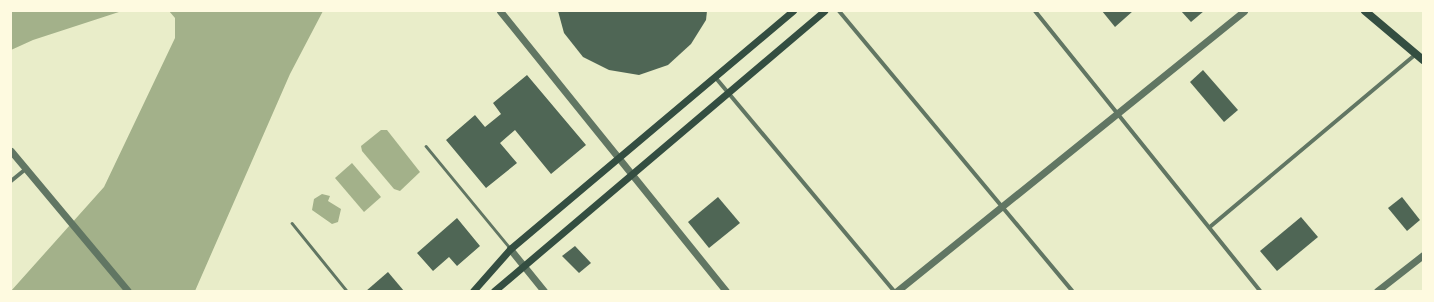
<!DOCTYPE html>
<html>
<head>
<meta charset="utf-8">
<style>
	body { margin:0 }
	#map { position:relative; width:1434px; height:302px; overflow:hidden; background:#e9edc9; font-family:"Roboto Condensed",sans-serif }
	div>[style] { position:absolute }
	.water>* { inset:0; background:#a3b18a }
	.building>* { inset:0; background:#4f6655 }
	.service>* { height:2.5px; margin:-1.25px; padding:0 1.25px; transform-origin:1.25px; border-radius:1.25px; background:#617663 }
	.minor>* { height:4px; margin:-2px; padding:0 2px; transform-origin:2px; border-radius:2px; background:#617663 }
	.tertiary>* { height:7px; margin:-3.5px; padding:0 3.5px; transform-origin:3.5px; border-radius:3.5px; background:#617663 }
	.secondary>* { height:7px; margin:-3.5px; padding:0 3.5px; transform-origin:3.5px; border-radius:3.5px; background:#344e41 }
	.primary>* { height:8px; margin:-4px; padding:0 4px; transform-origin:4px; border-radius:4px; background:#344e41 }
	span { translate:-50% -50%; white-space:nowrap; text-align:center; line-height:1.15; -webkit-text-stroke:3.5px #fefae0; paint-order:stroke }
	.frame { position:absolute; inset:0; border:12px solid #fefae0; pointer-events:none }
</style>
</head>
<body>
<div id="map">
	<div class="water">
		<i style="clip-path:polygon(11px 11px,122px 11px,33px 40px,11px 50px)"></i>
		<i style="clip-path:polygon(169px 11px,323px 11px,290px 74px,195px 291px,11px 291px,104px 187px,175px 38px,175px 18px)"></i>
		<i style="clip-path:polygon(381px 130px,387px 130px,420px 172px,400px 191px,394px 189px,362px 151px,361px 146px)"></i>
		<i style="clip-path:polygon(352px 163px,381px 197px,364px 212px,335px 178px)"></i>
		<i style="clip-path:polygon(322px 194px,330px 196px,328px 201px,341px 209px,338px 222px,332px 224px,312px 210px,314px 199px)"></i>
	</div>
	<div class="building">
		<i style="clip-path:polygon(558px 11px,707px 11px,706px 20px,691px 44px,668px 65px,639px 75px,609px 70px,583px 57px,564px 33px)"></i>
		<i style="clip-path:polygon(1102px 11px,1133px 11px,1115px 27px)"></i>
		<i style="clip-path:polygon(1181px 11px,1204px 11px,1191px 22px)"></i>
		<i style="clip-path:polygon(1203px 70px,1238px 110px,1224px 122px,1190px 82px)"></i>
		<i style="clip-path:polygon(527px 75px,586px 145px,551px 174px,515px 130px,500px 143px,517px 163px,486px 188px,446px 140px,475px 115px,485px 127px,501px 114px,493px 103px)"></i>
		<i style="clip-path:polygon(718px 197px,740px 223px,709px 248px,688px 222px)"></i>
		<i style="clip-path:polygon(1402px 197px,1420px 220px,1407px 231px,1388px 208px)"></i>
		<i style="clip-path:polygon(1301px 217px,1318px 237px,1277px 271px,1260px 251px)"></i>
		<i style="clip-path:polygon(457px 218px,480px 246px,457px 266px,449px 257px,433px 271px,417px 253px)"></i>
		<i style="clip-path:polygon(575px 246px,591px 263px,579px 273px,562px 256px)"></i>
		<i style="clip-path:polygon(388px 272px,404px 291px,366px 291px)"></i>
	</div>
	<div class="service">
		<i style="left:426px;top:146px;width:132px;rotate:50.5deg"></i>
		<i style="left:292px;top:223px;width:87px;rotate:51deg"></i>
	</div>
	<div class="minor">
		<i style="left:839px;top:11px;width:364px;rotate:50.2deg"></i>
		<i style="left:1035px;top:11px;width:359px;rotate:51.2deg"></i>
		<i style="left:715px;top:77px;width:279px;rotate:50.1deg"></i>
		<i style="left:11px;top:181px;width:19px;rotate:-39deg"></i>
		<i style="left:1211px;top:226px;width:268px;rotate:-40deg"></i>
	</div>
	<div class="tertiary">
		<i style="left:500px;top:11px;width:360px;rotate:51.1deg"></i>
		<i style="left:11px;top:151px;width:182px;rotate:50.1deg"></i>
		<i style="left:510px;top:249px;width:54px;rotate:51deg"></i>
		<i style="left:897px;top:291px;width:446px;rotate:-38.9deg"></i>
		<i style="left:1377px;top:291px;width:58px;rotate:-38deg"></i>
	</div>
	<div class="secondary">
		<i style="left:473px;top:291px;width:56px;rotate:-48.6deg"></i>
		<i style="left:510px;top:249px;width:370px;rotate:-40.1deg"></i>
		<i style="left:494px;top:291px;width:433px;rotate:-40.3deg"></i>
	</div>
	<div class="primary">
		<i style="left:1365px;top:11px;width:76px;rotate:40.2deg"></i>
	</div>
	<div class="frame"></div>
</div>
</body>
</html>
